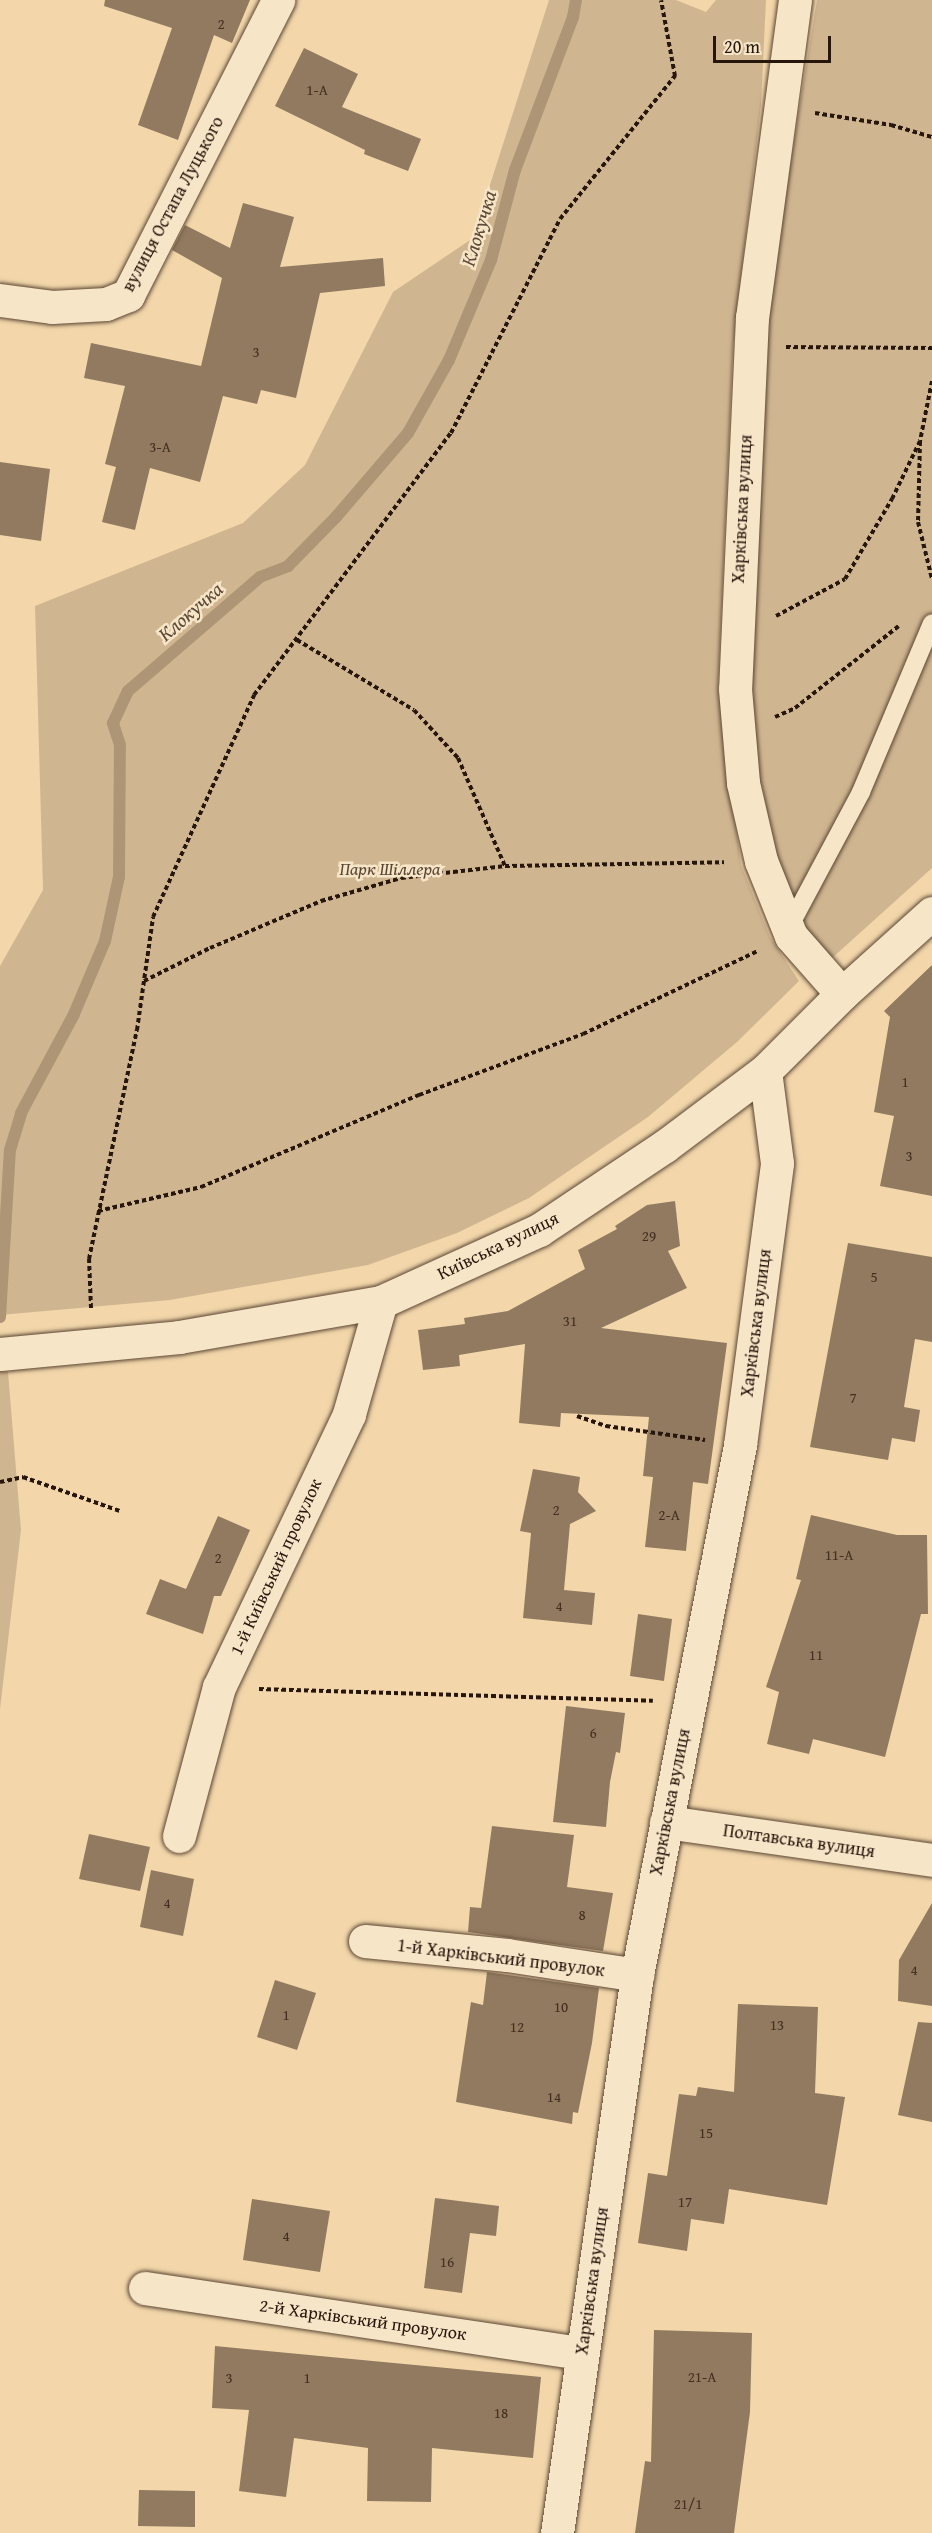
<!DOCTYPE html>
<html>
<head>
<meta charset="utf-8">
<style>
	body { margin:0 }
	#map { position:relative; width:932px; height:2533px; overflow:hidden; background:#f3d7ab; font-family:"Gentium Book Plus",serif }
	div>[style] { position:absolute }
	.green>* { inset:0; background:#d0b690 }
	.stream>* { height:12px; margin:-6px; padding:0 6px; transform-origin:6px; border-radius:6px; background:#ae9575 }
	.building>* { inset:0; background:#917a5f }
	.path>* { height:4px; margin-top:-2px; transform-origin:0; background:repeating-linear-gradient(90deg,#27160c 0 4.5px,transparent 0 7.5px) }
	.roads { filter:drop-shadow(0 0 2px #5a4634) drop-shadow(0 0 2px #5a4634) }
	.service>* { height:18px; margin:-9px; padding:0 9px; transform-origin:9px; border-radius:9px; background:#f7e5c8 }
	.minor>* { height:33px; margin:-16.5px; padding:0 16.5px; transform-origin:16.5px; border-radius:16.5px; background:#f7e5c8 }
	.tertiary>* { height:33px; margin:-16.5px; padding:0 16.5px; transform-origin:16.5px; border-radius:16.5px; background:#f7e5c8 }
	span { translate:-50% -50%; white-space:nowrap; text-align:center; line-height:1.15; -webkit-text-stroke:5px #f7e5c8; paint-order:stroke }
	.number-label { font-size:15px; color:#422f21 }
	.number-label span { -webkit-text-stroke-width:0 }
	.street-label { font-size:18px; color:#27160c }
	.park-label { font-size:18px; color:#5a4634; font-style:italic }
	.water-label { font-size:20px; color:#5d4936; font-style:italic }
	.scale { position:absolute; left:713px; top:36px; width:118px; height:27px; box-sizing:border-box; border:3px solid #27160c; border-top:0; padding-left:8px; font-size:18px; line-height:21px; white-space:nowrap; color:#27160c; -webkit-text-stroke:4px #f7e5c8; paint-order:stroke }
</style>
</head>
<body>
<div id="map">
	<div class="green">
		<i style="clip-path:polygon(549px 0,676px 0,706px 12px,716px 0,766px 0,761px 105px,733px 346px,718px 689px,741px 865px,770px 937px,799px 981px,737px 1042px,648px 1117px,529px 1198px,457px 1233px,368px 1265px,170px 1300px,0 1315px,0 966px,43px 890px,35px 606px,243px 523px,305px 465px,393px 292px,473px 238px)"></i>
		<i style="clip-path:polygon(817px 0,932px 0,932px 868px,831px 959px,804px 928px,769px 856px,743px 687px,765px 318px)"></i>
		<i style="clip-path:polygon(0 1371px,8px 1372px,21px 1530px,0 1709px)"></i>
	</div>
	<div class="stream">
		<i style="left:0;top:1317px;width:167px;rotate:-86.6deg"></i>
		<i style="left:10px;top:1150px;width:39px;rotate:-73deg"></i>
		<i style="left:21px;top:1113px;width:112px;rotate:-61.8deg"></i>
		<i style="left:74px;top:1014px;width:79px;rotate:-67deg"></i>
		<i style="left:105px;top:941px;width:66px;rotate:-77.7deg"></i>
		<i style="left:119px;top:877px;width:132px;rotate:-89.6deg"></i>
		<i style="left:120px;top:745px;width:23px;rotate:-108deg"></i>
		<i style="left:113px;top:723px;width:35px;rotate:-65deg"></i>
		<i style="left:128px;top:691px;width:174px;rotate:-40.8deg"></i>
		<i style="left:260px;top:577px;width:30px;rotate:-21deg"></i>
		<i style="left:288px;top:566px;width:69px;rotate:-45.6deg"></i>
		<i style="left:336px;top:517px;width:111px;rotate:-49.4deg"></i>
		<i style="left:408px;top:433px;width:84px;rotate:-60.7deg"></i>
		<i style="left:449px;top:360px;width:108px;rotate:-67.2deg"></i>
		<i style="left:491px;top:260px;width:93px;rotate:-75.1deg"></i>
		<i style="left:515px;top:170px;width:164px;rotate:-69.2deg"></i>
		<i style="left:573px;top:17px;width:17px;rotate:-80deg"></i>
	</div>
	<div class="building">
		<i style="clip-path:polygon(105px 0,250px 0,232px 43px,214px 35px,178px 140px,138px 125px,172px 28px,104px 6px)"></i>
		<i style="clip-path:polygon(304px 48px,358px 74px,342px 107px,421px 139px,408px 171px,364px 154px,365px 150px,275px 106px)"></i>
		<i style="clip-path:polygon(243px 203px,294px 217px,280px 267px,383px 258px,385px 286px,320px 293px,296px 398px,261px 390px,257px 404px,223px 396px,200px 482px,150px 468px,135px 530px,102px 522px,116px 467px,105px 464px,125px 386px,84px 378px,91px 343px,201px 366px,222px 278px,172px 250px,185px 225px,230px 248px)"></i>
		<i style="clip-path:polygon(0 462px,50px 469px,41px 541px,0 535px)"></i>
		<i style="clip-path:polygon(932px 965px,932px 1196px,880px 1186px,894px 1116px,874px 1112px,890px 1017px,884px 1011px)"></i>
		<i style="clip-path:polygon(675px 1201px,680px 1246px,668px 1251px,687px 1288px,601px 1328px,727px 1343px,708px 1484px,693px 1482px,686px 1551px,645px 1547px,653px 1477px,643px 1476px,649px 1417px,561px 1413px,560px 1427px,519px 1423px,525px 1344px,459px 1355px,460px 1366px,423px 1370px,418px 1330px,465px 1324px,464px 1318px,508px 1311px,585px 1269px,578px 1250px,617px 1229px,615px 1226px,647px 1205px)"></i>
		<i style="clip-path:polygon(848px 1243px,932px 1257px,932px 1342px,915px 1339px,904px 1407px,920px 1410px,915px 1442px,892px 1438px,888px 1460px,810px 1447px)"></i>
		<i style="clip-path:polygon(533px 1469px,580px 1477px,578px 1492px,596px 1511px,570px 1524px,564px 1590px,595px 1593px,592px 1625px,523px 1618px,531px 1533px,520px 1531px)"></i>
		<i style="clip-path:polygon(811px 1515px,897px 1535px,927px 1535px,928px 1614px,921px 1614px,885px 1757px,813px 1739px,809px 1754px,767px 1744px,779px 1692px,766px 1687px,801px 1580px,796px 1579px)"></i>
		<i style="clip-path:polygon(218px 1516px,250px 1530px,221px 1596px,214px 1596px,203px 1634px,146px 1614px,160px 1579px,186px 1589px)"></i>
		<i style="clip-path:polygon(638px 1614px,672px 1619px,664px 1681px,630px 1676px)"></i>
		<i style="clip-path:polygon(566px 1706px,625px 1713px,620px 1753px,616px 1752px,610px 1782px,606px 1827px,553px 1822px)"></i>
		<i style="clip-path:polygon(492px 1826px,574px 1835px,567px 1887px,613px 1893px,603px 1951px,468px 1932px,470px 1907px,481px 1908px)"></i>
		<i style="clip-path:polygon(89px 1834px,150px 1847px,140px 1891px,79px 1879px)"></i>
		<i style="clip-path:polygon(151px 1870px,194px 1879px,183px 1936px,140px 1927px)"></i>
		<i style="clip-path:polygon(932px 1903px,932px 2006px,898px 2001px,899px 1960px)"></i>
		<i style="clip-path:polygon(487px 1972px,599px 1988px,592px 2043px,578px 2113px,573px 2112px,572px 2124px,456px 2102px,471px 2002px,483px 2005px)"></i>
		<i style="clip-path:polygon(275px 1980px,316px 1993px,297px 2050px,257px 2037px)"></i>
		<i style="clip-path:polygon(738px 2004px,818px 2007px,815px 2093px,845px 2097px,827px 2205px,729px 2189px,724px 2224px,691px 2219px,687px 2251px,638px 2243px,648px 2173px,667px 2176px,679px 2094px,696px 2096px,698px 2087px,734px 2092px)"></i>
		<i style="clip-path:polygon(918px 2022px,932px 2023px,932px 2122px,898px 2115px)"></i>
		<i style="clip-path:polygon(435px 2198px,499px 2206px,496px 2236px,470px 2233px,462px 2293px,424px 2288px)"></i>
		<i style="clip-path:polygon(252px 2199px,330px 2211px,320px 2272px,243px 2260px)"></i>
		<i style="clip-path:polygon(654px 2330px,752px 2333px,750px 2412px,734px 2533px,635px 2533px,645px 2461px,651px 2462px)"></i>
		<i style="clip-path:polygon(215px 2346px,541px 2377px,533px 2458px,432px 2448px,431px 2502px,367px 2501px,368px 2448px,294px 2438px,286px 2497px,239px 2491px,249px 2410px,212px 2408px)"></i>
		<i style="clip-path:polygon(139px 2490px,195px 2491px,195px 2527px,138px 2526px)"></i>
	</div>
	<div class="path">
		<i style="left:815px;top:113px;width:77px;rotate:9deg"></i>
		<i style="left:891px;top:125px;width:43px;rotate:16.3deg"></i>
		<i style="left:786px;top:347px;width:146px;rotate:0.4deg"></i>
		<i style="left:932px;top:381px;width:61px;rotate:101.3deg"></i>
		<i style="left:920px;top:441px;width:81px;rotate:91.4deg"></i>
		<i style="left:918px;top:522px;width:59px;rotate:76.2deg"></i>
		<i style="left:776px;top:616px;width:78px;rotate:-28.2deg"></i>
		<i style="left:845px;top:579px;width:93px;rotate:-59.6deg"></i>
		<i style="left:892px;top:499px;width:64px;rotate:-64.2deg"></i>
		<i style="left:297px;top:640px;width:136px;rotate:30.9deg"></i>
		<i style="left:414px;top:710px;width:65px;rotate:47.5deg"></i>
		<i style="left:458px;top:758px;width:118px;rotate:66.5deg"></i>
		<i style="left:775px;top:717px;width:22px;rotate:-24deg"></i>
		<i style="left:795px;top:708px;width:132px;rotate:-38.3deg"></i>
		<i style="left:144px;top:981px;width:74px;rotate:-26.6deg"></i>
		<i style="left:210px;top:948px;width:121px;rotate:-22.9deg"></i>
		<i style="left:321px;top:901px;width:83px;rotate:-16deg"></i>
		<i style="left:401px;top:878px;width:105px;rotate:-6.6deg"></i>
		<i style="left:505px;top:866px;width:219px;rotate:-1deg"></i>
		<i style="left:98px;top:1211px;width:106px;rotate:-13.1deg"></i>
		<i style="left:201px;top:1187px;width:237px;rotate:-22.9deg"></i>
		<i style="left:419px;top:1095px;width:175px;rotate:-20.4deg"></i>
		<i style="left:583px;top:1034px;width:194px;rotate:-25.4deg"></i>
		<i style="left:91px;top:1308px;width:49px;rotate:-92.3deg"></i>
		<i style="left:89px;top:1259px;width:234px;rotate:-78.2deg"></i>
		<i style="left:137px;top:1030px;width:114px;rotate:-81.9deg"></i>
		<i style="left:153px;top:917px;width:244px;rotate:-65.5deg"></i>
		<i style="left:254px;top:695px;width:328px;rotate:-53.1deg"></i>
		<i style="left:451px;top:433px;width:240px;rotate:-63deg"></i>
		<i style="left:560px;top:219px;width:184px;rotate:-51.2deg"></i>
		<i style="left:675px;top:76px;width:77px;rotate:-100.4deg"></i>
		<i style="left:577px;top:1416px;width:31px;rotate:19deg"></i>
		<i style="left:606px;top:1426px;width:100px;rotate:8deg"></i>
		<i style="left:0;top:1482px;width:24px;rotate:-12deg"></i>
		<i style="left:23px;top:1477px;width:103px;rotate:19.3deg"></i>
		<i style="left:259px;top:1689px;width:394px;rotate:1.7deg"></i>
	</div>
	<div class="roads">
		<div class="service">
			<i style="left:788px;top:929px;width:155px;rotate:-61.9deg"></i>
			<i style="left:861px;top:792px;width:183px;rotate:-67.2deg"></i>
		</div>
		<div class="minor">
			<i style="left:795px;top:0;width:320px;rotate:97.7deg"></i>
			<i style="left:752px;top:317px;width:372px;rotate:92.6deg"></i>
			<i style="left:735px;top:689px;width:94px;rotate:85.1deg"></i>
			<i style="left:743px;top:783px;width:80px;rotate:77deg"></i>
			<i style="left:761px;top:861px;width:81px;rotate:68.2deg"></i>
			<i style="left:791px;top:936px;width:77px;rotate:48.7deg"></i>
			<i style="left:0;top:300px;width:52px;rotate:7.7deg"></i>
			<i style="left:52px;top:307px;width:54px;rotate:-3.2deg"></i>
			<i style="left:106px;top:304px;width:24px;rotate:-22deg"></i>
			<i style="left:128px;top:295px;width:331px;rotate:-63deg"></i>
			<i style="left:666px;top:1822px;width:269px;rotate:8.1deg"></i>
			<i style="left:179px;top:1836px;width:154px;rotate:-75deg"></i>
			<i style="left:219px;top:1687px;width:302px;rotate:-64.5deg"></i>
			<i style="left:349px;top:1414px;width:116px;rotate:-74.1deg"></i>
			<i style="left:365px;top:1941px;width:143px;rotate:5.6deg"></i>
			<i style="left:507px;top:1955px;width:132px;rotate:8.7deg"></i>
			<i style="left:145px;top:2288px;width:442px;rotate:8.5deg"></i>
			<i style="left:557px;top:2533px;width:564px;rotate:-81.84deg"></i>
			<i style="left:637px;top:1975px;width:540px;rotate:-79deg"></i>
			<i style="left:740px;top:1445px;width:284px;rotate:-82.5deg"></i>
			<i style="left:777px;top:1163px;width:93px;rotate:-97.4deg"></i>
		</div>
		<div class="tertiary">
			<i style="left:0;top:1354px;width:180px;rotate:-5.4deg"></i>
			<i style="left:179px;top:1337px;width:205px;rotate:-9.8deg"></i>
			<i style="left:381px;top:1302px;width:174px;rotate:-24.5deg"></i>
			<i style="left:539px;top:1230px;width:151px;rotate:-33.7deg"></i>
			<i style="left:665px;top:1146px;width:125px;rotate:-36.9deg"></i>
			<i style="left:765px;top:1071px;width:109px;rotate:-45deg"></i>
			<i style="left:842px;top:994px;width:121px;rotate:-42deg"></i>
		</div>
	</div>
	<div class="number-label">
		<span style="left:221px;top:24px">2</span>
		<span style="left:317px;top:90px">1-А</span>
		<span style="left:256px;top:352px">3</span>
		<span style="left:160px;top:447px">3-А</span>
		<span style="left:905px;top:1082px">1</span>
		<span style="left:909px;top:1156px">3</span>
		<span style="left:649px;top:1236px">29</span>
		<span style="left:874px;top:1277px">5</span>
		<span style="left:570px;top:1321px">31</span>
		<span style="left:853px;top:1398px">7</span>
		<span style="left:556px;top:1510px">2</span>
		<span style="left:669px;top:1515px">2-А</span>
		<span style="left:839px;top:1555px">11-А</span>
		<span style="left:218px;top:1558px">2</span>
		<span style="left:559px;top:1606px">4</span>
		<span style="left:816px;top:1655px">11</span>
		<span style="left:593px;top:1733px">6</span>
		<span style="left:167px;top:1903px">4</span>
		<span style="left:582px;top:1915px">8</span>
		<span style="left:914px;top:1970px">4</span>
		<span style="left:561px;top:2007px">10</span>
		<span style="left:286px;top:2015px">1</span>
		<span style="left:777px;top:2025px">13</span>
		<span style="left:517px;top:2027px">12</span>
		<span style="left:554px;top:2097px">14</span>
		<span style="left:706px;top:2133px">15</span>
		<span style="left:685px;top:2202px">17</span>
		<span style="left:286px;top:2236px">4</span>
		<span style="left:447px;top:2262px">16</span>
		<span style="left:702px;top:2377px">21-А</span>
		<span style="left:229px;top:2378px">3</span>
		<span style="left:307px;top:2378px">1</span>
		<span style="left:501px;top:2413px">18</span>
		<span style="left:688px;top:2504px">21/1</span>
	</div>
	<div class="street-label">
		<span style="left:173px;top:204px;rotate:-62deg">вулиця Остапа Луцького</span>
		<span style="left:742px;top:509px;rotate:-87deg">Харківська вулиця</span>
		<span style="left:498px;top:1246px;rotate:-26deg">Київська вулиця</span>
		<span style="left:756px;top:1323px;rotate:-83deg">Харківська вулиця</span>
		<span style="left:276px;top:1567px;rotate:-65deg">1-й Київський провулок</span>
		<span style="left:670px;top:1802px;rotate:-79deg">Харківська вулиця</span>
		<span style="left:799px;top:1841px;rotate:8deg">Полтавська вулиця</span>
		<span style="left:501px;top:1958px;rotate:7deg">1-й Харківський провулок</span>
		<span style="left:592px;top:2281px;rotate:-82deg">Харківська вулиця</span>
		<span style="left:363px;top:2320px;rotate:8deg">2-й Харківський провулок</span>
	</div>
	<div class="park-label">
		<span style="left:390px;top:869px">Парк Шіллера</span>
	</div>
	<div class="water-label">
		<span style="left:478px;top:228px;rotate:-73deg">Клокучка</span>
		<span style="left:190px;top:611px;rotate:-41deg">Клокучка</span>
	</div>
	<div class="scale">20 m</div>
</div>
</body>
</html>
